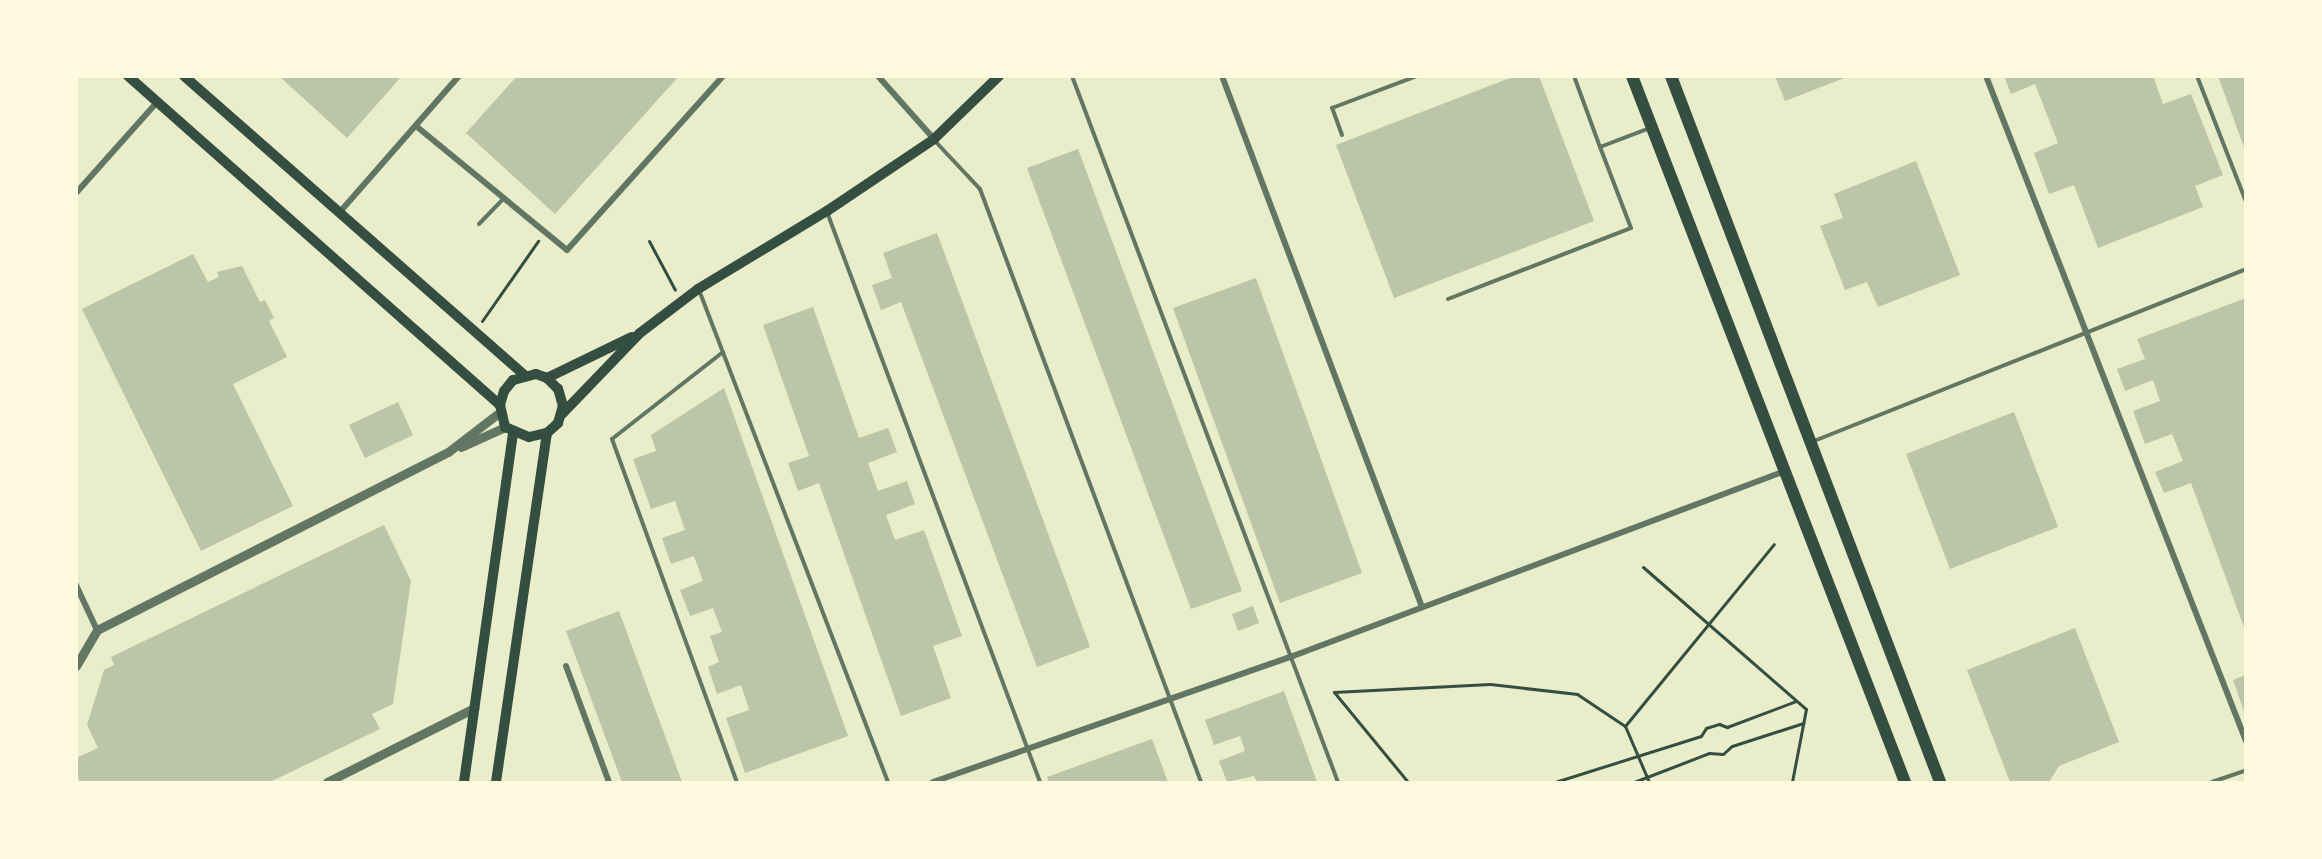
<!DOCTYPE html>
<html>
<head>
<meta charset="utf-8">
<style>
	body { margin:0 }
	#map { position:relative; width:2322px; height:859px; overflow:hidden; background:#e9edc9; font-family:Helvetica,sans-serif }
	div>[style] { position:absolute }
	.building>* { inset:0; background:#bcc5a7 }
	.path>* { height:3px; margin:-1.5px; padding:0 1.5px; transform-origin:1.5px; border-radius:1.5px; background:#344e41 }
	.service>* { height:4px; margin:-2px; padding:0 2px; transform-origin:2px; border-radius:2px; background:#617663 }
	.minor>* { height:6px; margin:-3px; padding:0 3px; transform-origin:3px; border-radius:3px; background:#617663 }
	.tertiary>* { height:9px; margin:-4.5px; padding:0 4.5px; transform-origin:4.5px; border-radius:4.5px; background:#617663 }
	.secondary>* { height:10px; margin:-5px; padding:0 5px; transform-origin:5px; border-radius:5px; background:#344e41 }
	.primary>* { height:12px; margin:-6px; padding:0 6px; transform-origin:6px; border-radius:6px; background:#344e41 }
	span { translate:-50% -50%; white-space:nowrap; text-align:center; line-height:1.15; -webkit-text-stroke:4.5px #fefae0; paint-order:stroke }
	.frame { position:absolute; inset:0; border:78px solid #fefae0; pointer-events:none }
</style>
</head>
<body>
<div id="map">
	<div class="building">
		<i style="clip-path:polygon(279px 76px,402px 76px,347px 138px)"></i>
		<i style="clip-path:polygon(517px 76px,679px 76px,555px 214px,466px 133px)"></i>
		<i style="clip-path:polygon(1515px 76px,1539px 76px,1594px 221px,1394px 298px,1336px 145px)"></i>
		<i style="clip-path:polygon(1775px 76px,1846px 76px,1847px 77px,1785px 101px)"></i>
		<i style="clip-path:polygon(2004px 76px,2153px 76px,2163px 104px,2191px 94px,2223px 175px,2195px 186px,2203px 207px,2098px 248px,2074px 185px,2049px 194px,2034px 153px,2058px 143px,2035px 84px,2011px 94px)"></i>
		<i style="clip-path:polygon(2218px 76px,2246px 76px,2246px 150px,2245px 150px)"></i>
		<i style="clip-path:polygon(1078px 149px,1242px 591px,1191px 609px,1027px 168px)"></i>
		<i style="clip-path:polygon(1916px 161px,1960px 275px,1878px 307px,1867px 282px,1845px 290px,1820px 226px,1843px 218px,1834px 194px)"></i>
		<i style="clip-path:polygon(937px 233px,1090px 647px,1037px 667px,901px 302px,881px 310px,872px 285px,892px 278px,883px 253px)"></i>
		<i style="clip-path:polygon(193px 254px,208px 282px,219px 277px,217px 272px,242px 266px,260px 302px,265px 300px,274px 318px,269px 321px,287px 357px,233px 384px,293px 506px,201px 551px,82px 309px)"></i>
		<i style="clip-path:polygon(1256px 278px,1362px 573px,1280px 603px,1173px 308px)"></i>
		<i style="clip-path:polygon(2246px 298px,2246px 630px,2245px 630px,2191px 483px,2164px 493px,2155px 472px,2183px 461px,2172px 434px,2145px 444px,2133px 411px,2160px 401px,2153px 380px,2125px 391px,2117px 369px,2145px 359px,2137px 339px)"></i>
		<i style="clip-path:polygon(813px 307px,859px 438px,888px 428px,897px 452px,868px 463px,878px 491px,907px 481px,915px 504px,886px 515px,895px 540px,924px 530px,962px 636px,933px 646px,951px 698px,901px 716px,819px 483px,798px 491px,788px 463px,809px 456px,763px 325px)"></i>
		<i style="clip-path:polygon(724px 388px,848px 736px,745px 773px,726px 718px,749px 710px,741px 685px,717px 694px,708px 667px,719px 662px,710px 636px,722px 632px,713px 608px,690px 616px,680px 590px,703px 581px,694px 556px,671px 564px,662px 538px,685px 530px,675px 501px,651px 509px,633px 459px,656px 451px,651px 435px)"></i>
		<i style="clip-path:polygon(398px 402px,413px 435px,365px 458px,349px 425px)"></i>
		<i style="clip-path:polygon(2014px 412px,2058px 527px,1950px 569px,1906px 454px)"></i>
		<i style="clip-path:polygon(384px 525px,411px 581px,393px 704px,372px 714px,380px 729px,270px 782px,79px 782px,76px 758px,98px 748px,87px 725px,104px 670px,114px 665px,111px 657px)"></i>
		<i style="clip-path:polygon(1253px 606px,1259px 623px,1238px 631px,1232px 614px)"></i>
		<i style="clip-path:polygon(619px 611px,682px 782px,622px 782px,566px 631px)"></i>
		<i style="clip-path:polygon(2075px 628px,2119px 742px,2059px 766px,2049px 782px,2010px 782px,1967px 670px)"></i>
		<i style="clip-path:polygon(2246px 675px,2246px 714px,2245px 714px,2233px 680px)"></i>
		<i style="clip-path:polygon(1284px 691px,1317px 782px,1257px 782px,1254px 776px,1227px 782px,1219px 761px,1245px 751px,1240px 736px,1214px 745px,1205px 720px)"></i>
		<i style="clip-path:polygon(1152px 739px,1168px 782px,1049px 782px,1047px 777px)"></i>
	</div>
	<div class="path">
		<i style="left:649px;top:241px;width:55px;rotate:62deg"></i>
		<i style="left:482px;top:321px;width:98px;rotate:-55deg"></i>
		<i style="left:1643px;top:567px;width:216px;rotate:41.1deg"></i>
		<i style="left:1806px;top:709px;width:74px;rotate:100.9deg"></i>
		<i style="left:1334px;top:692px;width:156px;rotate:-2.9deg"></i>
		<i style="left:1490px;top:684px;width:88px;rotate:6.6deg"></i>
		<i style="left:1577px;top:694px;width:58px;rotate:33.7deg"></i>
		<i style="left:1625px;top:726px;width:61px;rotate:66.8deg"></i>
		<i style="left:1334px;top:692px;width:117px;rotate:50.6deg"></i>
		<i style="left:1625px;top:726px;width:235px;rotate:-50.7deg"></i>
		<i style="left:1555px;top:782px;width:153px;rotate:-17.5deg"></i>
		<i style="left:1701px;top:736px;width:9px;rotate:-58deg"></i>
		<i style="left:1706px;top:728px;width:14px;rotate:-17deg"></i>
		<i style="left:1719px;top:724px;width:9px;rotate:21deg"></i>
		<i style="left:1727px;top:727px;width:74px;rotate:-20.6deg"></i>
		<i style="left:1634px;top:782px;width:80px;rotate:-21.1deg"></i>
		<i style="left:1709px;top:753px;width:14px;rotate:4deg"></i>
		<i style="left:1723px;top:754px;width:12px;rotate:-42deg"></i>
		<i style="left:1732px;top:746px;width:75px;rotate:-17.9deg"></i>
	</div>
	<div class="service">
		<i style="left:1072px;top:76px;width:754px;rotate:69.36deg"></i>
		<i style="left:1574px;top:76px;width:76px;rotate:69.9deg"></i>
		<i style="left:2197px;top:76px;width:135px;rotate:68.7deg"></i>
		<i style="left:1342px;top:135px;width:29px;rotate:-110deg"></i>
		<i style="left:1332px;top:108px;width:91px;rotate:-20.6deg"></i>
		<i style="left:934px;top:140px;width:67px;rotate:46.8deg"></i>
		<i style="left:980px;top:189px;width:633px;rotate:69.56deg"></i>
		<i style="left:827px;top:212px;width:608px;rotate:69.51deg"></i>
		<i style="left:479px;top:224px;width:36px;rotate:-46deg"></i>
		<i style="left:699px;top:290px;width:527px;rotate:68.99deg"></i>
		<i style="left:1448px;top:299px;width:196px;rotate:-21.2deg"></i>
		<i style="left:1631px;top:228px;width:87px;rotate:-110.9deg"></i>
		<i style="left:1600px;top:147px;width:53px;rotate:-20.8deg"></i>
		<i style="left:723px;top:352px;width:141px;rotate:141.9deg"></i>
		<i style="left:612px;top:439px;width:365px;rotate:70deg"></i>
		<i style="left:1814px;top:441px;width:465px;rotate:-21.7deg"></i>
		<i style="left:2212px;top:782px;width:36px;rotate:-19deg"></i>
	</div>
	<div class="minor">
		<i style="left:878px;top:76px;width:84px;rotate:48.4deg"></i>
		<i style="left:1222px;top:76px;width:567px;rotate:69.36deg"></i>
		<i style="left:1986px;top:76px;width:714px;rotate:68.65deg"></i>
		<i style="left:416px;top:126px;width:195px;rotate:39.4deg"></i>
		<i style="left:567px;top:250px;width:234px;rotate:-48.1deg"></i>
		<i style="left:76px;top:193px;width:122px;rotate:-48.3deg"></i>
		<i style="left:339px;top:213px;width:182px;rotate:-48.8deg"></i>
		<i style="left:76px;top:585px;width:50px;rotate:65deg"></i>
		<i style="left:566px;top:666px;width:124px;rotate:69.7deg"></i>
		<i style="left:933px;top:782px;width:381px;rotate:-19.3deg"></i>
		<i style="left:1293px;top:656px;width:526px;rotate:-20.61deg"></i>
	</div>
	<div class="tertiary">
		<i style="left:461px;top:447px;width:48px;rotate:-24.4deg"></i>
		<i style="left:76px;top:666px;width:42px;rotate:-59.7deg"></i>
		<i style="left:97px;top:630px;width:394px;rotate:-26.9deg"></i>
		<i style="left:448px;top:452px;width:66px;rotate:-37.6deg"></i>
		<i style="left:327px;top:782px;width:165px;rotate:-26.7deg"></i>
	</div>
	<div class="secondary">
		<i style="left:128px;top:76px;width:497px;rotate:41.5deg"></i>
		<i style="left:184px;top:76px;width:453px;rotate:41.3deg"></i>
		<i style="left:547px;top:378px;width:94px;rotate:-25.8deg"></i>
		<i style="left:562px;top:414px;width:112px;rotate:-46.1deg"></i>
		<i style="left:640px;top:333px;width:73px;rotate:-37.2deg"></i>
		<i style="left:698px;top:289px;width:151px;rotate:-31.2deg"></i>
		<i style="left:827px;top:211px;width:129px;rotate:-33.9deg"></i>
		<i style="left:934px;top:139px;width:91px;rotate:-44.1deg"></i>
		<i style="left:464px;top:782px;width:352px;rotate:-82deg"></i>
		<i style="left:496px;top:782px;width:353px;rotate:-81.7deg"></i>
		<i style="left:547px;top:433px;width:15px;rotate:-42deg"></i>
		<i style="left:558px;top:423px;width:18px;rotate:-74deg"></i>
		<i style="left:563px;top:406px;width:18px;rotate:-106deg"></i>
		<i style="left:558px;top:389px;width:16px;rotate:-135deg"></i>
		<i style="left:547px;top:378px;width:12px;rotate:-160deg"></i>
		<i style="left:536px;top:374px;width:24px;rotate:165deg"></i>
		<i style="left:513px;top:380px;width:14px;rotate:129deg"></i>
		<i style="left:504px;top:391px;width:15px;rotate:106deg"></i>
		<i style="left:500px;top:405px;width:23px;rotate:77deg"></i>
		<i style="left:505px;top:427px;width:26px;rotate:23deg"></i>
		<i style="left:529px;top:437px;width:18px;rotate:-13deg"></i>
	</div>
	<div class="primary">
		<i style="left:1632px;top:76px;width:757px;rotate:68.86deg"></i>
		<i style="left:1671px;top:76px;width:756px;rotate:69.14deg"></i>
	</div>
	<div class="frame"></div>
</div>
</body>
</html>
